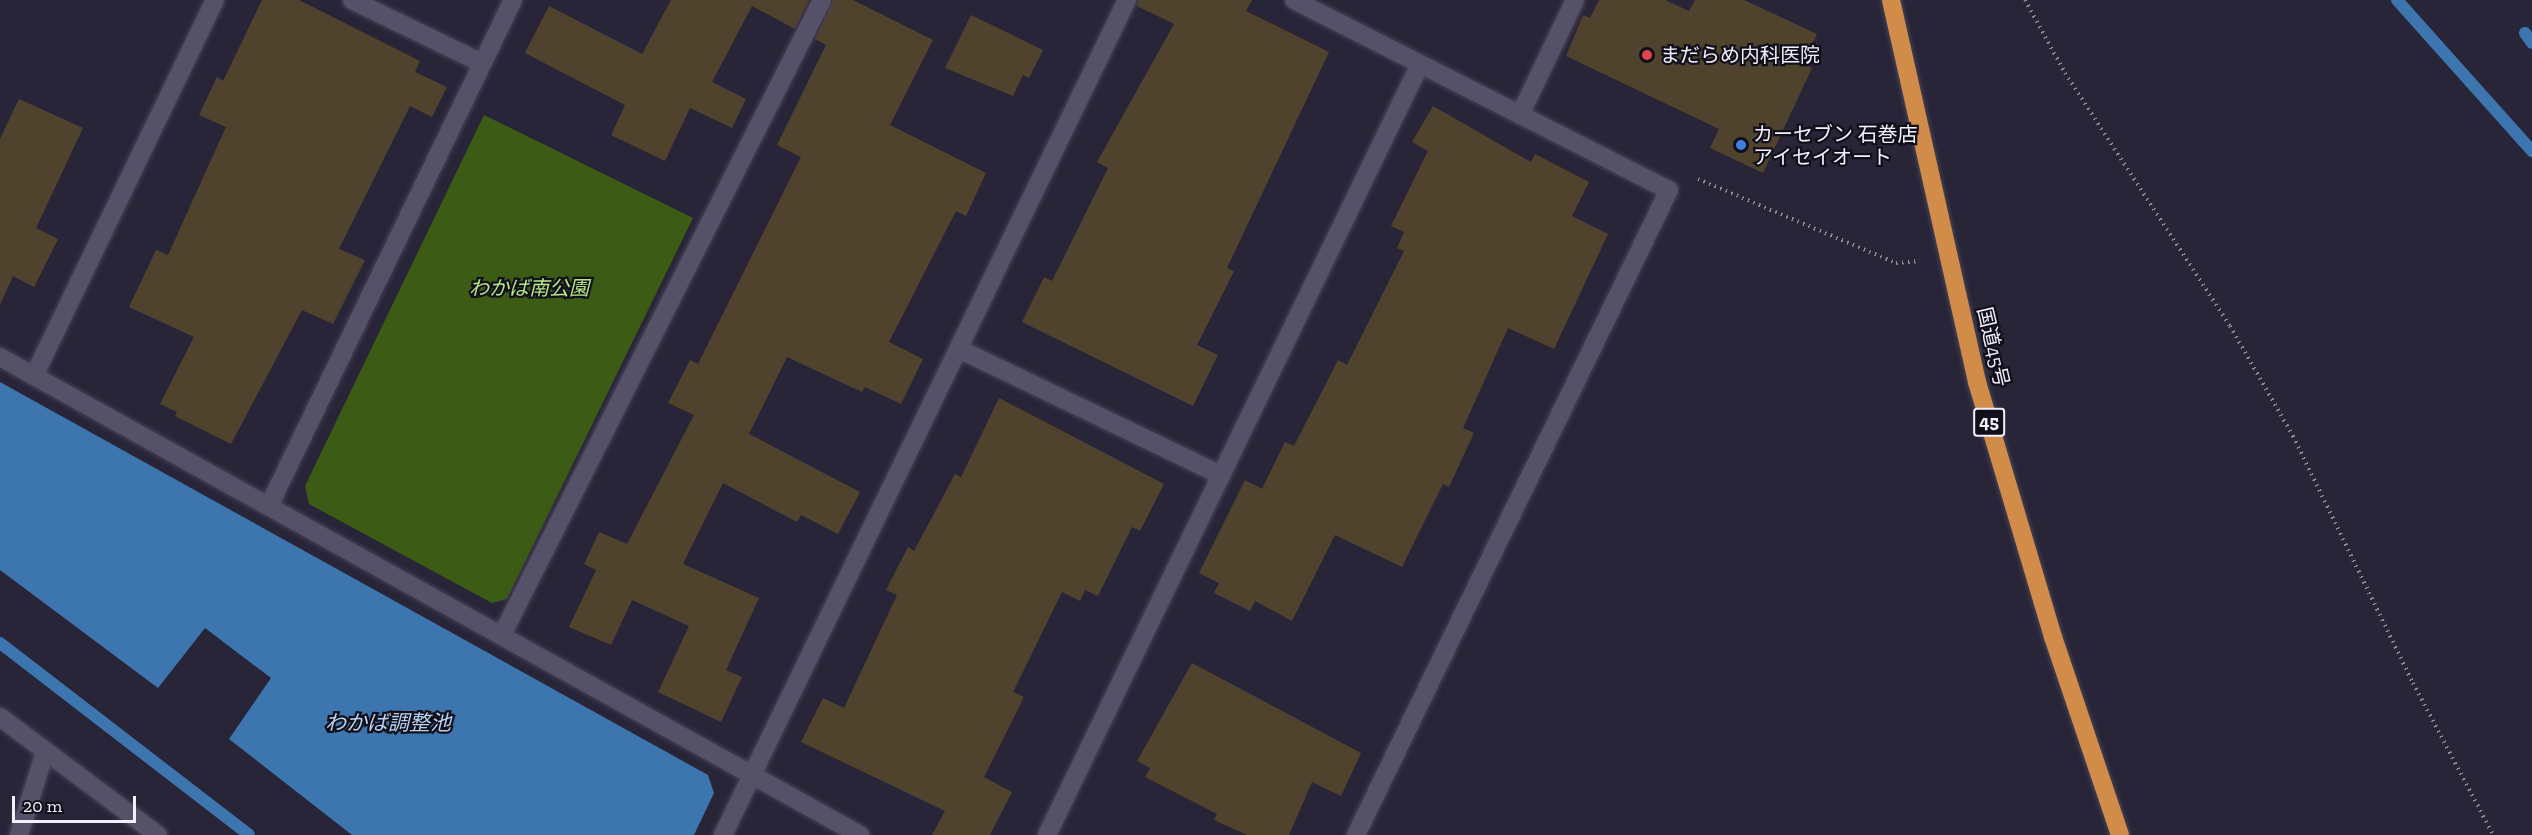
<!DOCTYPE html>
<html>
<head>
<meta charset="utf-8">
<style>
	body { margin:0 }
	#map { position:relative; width:2532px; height:835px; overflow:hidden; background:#292539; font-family:"Zilla Slab","Noto Sans JP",serif }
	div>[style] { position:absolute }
	.green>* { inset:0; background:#3c5b15 }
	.water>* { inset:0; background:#3d75ae }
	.stream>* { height:12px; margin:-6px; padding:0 6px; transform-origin:6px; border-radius:6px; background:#3d75ae }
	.building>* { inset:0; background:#50432e }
	.path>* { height:4px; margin-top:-2px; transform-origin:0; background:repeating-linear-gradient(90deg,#8c899a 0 1.5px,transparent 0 6px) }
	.roads { filter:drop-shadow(0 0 2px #484355) drop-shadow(0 0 2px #484355) }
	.minor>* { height:18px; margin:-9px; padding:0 9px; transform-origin:9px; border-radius:9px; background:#555168 }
	.highway>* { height:18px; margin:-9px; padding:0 9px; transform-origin:9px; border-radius:9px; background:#d08c48 }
	.dots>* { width:16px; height:16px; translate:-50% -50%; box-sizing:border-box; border:3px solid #110f19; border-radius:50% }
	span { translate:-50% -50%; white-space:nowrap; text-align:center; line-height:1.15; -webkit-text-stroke:4.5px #110f19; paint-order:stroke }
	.shield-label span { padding:2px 4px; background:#110f19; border:2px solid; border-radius:4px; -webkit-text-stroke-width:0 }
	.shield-label { font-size:18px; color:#f2f0fe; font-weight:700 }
	.poi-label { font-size:20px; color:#f2f0fe }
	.left { translate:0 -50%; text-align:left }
	.park-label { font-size:20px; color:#b6e785; font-style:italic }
	.street-label { font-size:20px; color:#f2f0fe }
	.water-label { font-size:21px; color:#b6d3f3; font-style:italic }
	.scale { position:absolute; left:12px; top:796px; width:124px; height:27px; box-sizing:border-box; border:3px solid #f2f0fe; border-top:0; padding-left:8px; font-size:18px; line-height:21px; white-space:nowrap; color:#f2f0fe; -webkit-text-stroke:4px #110f19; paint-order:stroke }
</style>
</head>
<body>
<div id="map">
	<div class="green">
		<i style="clip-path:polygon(484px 115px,693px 218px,507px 599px,492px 603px,309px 504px,305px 486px)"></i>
	</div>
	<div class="water">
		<i style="clip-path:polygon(0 382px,708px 775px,714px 793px,694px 835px,352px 835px,229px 739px,271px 678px,205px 628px,158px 688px,0 570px)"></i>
	</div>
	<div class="stream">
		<i style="left:2397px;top:0;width:203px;rotate:48.2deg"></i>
		<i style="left:2525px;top:33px;width:12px;rotate:55deg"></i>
		<i style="left:0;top:643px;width:314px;rotate:37.6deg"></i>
	</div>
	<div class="building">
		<i style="clip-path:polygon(262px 0,299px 0,420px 61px,415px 72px,447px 87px,432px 117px,410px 106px,339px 249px,365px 260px,333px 324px,302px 310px,231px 444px,175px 416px,177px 412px,160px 404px,194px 337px,129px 307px,156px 250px,168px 255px,226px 127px,199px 115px,217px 77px,223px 81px)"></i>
		<i style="clip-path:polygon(671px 0,809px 0,795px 29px,752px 6px,712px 82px,746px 99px,732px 128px,690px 108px,665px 161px,611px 135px,625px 105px,525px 53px,549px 6px,642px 54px)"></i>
		<i style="clip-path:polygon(833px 0,853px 0,933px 40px,890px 125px,986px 173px,966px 216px,956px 211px,889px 342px,923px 359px,901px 404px,865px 387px,862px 392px,787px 357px,749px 434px,860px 492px,838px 534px,801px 515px,797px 522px,723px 483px,683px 564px,759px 598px,726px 670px,742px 677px,721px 722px,658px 692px,689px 626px,632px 600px,611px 645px,569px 627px,596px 570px,584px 564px,599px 532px,627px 544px,694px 415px,668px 403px,690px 360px,698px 364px,801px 157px,777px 145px,826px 45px,815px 39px)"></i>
		<i style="clip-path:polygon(1138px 0,1252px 0,1246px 11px,1329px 52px,1227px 268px,1234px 271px,1197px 345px,1218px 355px,1193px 406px,1022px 322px,1044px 277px,1052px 281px,1108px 168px,1097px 162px,1174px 24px,1137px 6px)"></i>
		<i style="clip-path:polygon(1599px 0,1665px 0,1689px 11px,1695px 0,1744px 0,1817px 34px,1803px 64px,1812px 68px,1763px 173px,1710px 148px,1719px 129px,1566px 56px,1583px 15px,1590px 18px)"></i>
		<i style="clip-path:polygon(971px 15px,1043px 50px,1029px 78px,1023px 75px,1013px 96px,945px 68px)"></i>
		<i style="clip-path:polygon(19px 99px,83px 128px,36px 228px,58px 239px,34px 287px,13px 276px,0 305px,0 139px)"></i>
		<i style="clip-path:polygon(1433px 106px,1531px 162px,1535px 154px,1589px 182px,1572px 216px,1608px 234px,1554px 349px,1508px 328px,1463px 428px,1474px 433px,1449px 487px,1443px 484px,1402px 567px,1335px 535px,1292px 621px,1255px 601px,1250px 611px,1214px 593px,1219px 583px,1199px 573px,1245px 480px,1262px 489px,1285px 442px,1294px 446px,1338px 360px,1347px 365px,1404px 251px,1397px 248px,1404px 232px,1391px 226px,1428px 151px,1412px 142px)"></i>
		<i style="clip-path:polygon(999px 398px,1164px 484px,1140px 531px,1132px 527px,1098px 596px,1085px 590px,1080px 601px,1062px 592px,1013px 692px,1024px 697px,984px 777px,1012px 792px,990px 835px,932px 835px,945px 811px,801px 742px,823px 698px,844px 708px,897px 595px,886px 590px,908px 547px,914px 551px,955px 474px,961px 477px)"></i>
		<i style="clip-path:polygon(1192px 663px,1361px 753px,1341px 796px,1312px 782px,1289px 835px,1247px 835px,1214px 820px,1217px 814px,1145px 777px,1150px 768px,1137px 761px)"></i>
	</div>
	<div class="path">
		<i style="left:2025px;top:0;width:83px;rotate:61.3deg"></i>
		<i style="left:2065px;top:73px;width:302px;rotate:56.9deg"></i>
		<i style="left:2230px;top:326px;width:127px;rotate:60.2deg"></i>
		<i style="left:2293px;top:436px;width:275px;rotate:64.1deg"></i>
		<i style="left:2413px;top:683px;width:172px;rotate:62.2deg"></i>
		<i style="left:1698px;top:179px;width:215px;rotate:23deg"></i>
		<i style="left:1896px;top:263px;width:23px;rotate:-5deg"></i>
	</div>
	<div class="roads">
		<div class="minor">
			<i style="left:352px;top:0;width:144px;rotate:25.9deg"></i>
			<i style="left:1294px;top:0;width:420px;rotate:26.9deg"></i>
			<i style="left:1669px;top:190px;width:717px;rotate:115.89deg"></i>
			<i style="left:1520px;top:115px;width:127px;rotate:-64.4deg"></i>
			<i style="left:959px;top:349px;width:291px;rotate:25.7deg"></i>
			<i style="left:0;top:357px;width:984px;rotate:29.07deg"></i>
			<i style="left:34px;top:376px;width:417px;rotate:-64.3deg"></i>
			<i style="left:269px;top:506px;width:562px;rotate:-64.26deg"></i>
			<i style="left:502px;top:635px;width:711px;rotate:-63.25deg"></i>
			<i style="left:0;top:717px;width:197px;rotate:36.8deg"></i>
			<i style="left:19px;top:835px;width:87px;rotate:-72.6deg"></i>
			<i style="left:723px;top:835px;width:928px;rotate:-64.18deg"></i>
			<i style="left:1047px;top:835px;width:856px;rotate:-64.18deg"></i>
		</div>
		<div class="highway">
			<i style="left:1891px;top:0;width:392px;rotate:77.3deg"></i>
			<i style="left:1977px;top:382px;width:266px;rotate:73.4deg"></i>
			<i style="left:2053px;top:637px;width:209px;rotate:71.3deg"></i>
		</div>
	</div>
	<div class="dots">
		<i style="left:1647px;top:55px;background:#e0444e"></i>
		<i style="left:1741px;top:145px;background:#3f7fe0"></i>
	</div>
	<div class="shield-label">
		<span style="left:1989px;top:422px">45</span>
	</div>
	<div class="poi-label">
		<span class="left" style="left:1660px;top:55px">まだらめ内科医院</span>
		<span class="left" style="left:1753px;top:146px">カーセブン 石巻店<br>アイセイオート</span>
	</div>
	<div class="park-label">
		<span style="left:529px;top:288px">わかば南公園</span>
	</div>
	<div class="street-label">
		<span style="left:1993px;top:347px;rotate:77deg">国道45号</span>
	</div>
	<div class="water-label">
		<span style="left:388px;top:723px">わかば調整池</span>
	</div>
	<div class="scale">20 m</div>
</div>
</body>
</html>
